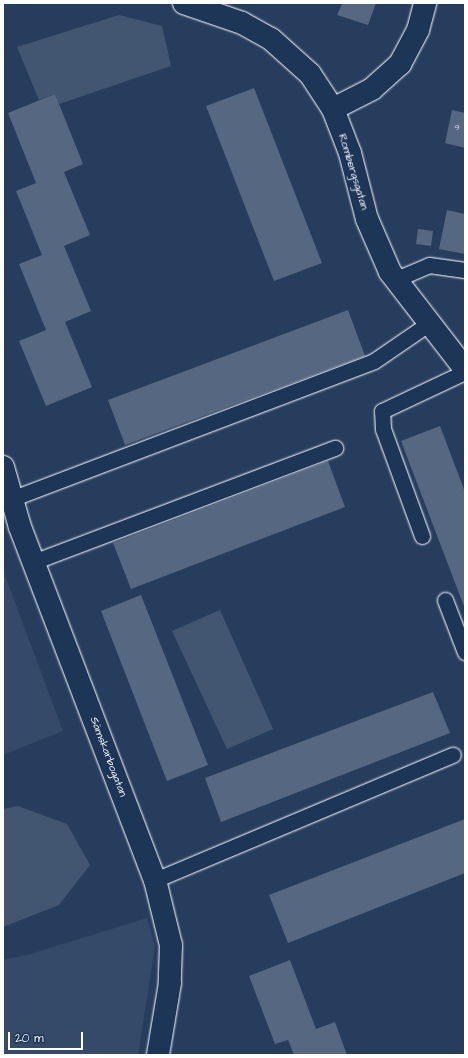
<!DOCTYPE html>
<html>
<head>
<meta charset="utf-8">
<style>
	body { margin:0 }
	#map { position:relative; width:468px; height:1058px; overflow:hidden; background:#263d5e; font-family:"Architects Daughter",sans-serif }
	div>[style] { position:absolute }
	.built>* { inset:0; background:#344a68 }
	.green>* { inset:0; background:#425672 }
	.building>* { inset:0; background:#556781 }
	.roads { filter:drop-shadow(0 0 1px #fff) drop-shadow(0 0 1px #fff) }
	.lane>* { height:15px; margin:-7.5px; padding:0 7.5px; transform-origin:7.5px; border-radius:7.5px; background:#1d3557 }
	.street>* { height:22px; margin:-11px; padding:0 11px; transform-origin:11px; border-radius:11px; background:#1d3557 }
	span { translate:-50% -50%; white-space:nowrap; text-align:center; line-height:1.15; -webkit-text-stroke:3.5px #1d3557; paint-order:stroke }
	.number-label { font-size:9px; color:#d4d9e0 }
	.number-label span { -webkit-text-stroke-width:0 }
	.street-label { font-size:11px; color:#fff }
	.frame { position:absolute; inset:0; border:4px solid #fff; pointer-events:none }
	.scale { position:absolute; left:8px; top:1032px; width:75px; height:18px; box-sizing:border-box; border:2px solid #fff; border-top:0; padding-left:5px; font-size:12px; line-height:14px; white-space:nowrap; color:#fff; -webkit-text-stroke:3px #1d3557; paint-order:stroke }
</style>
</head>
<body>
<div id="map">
	<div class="built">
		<i style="clip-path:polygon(3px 570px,63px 731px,3px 755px)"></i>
		<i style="clip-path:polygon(147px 918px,155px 947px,138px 1055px,3px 1055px,3px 960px,27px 955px)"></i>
	</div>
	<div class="green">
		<i style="clip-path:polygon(119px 15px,162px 26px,171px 66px,59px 104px,55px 94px,39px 100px,17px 47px)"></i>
		<i style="clip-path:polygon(220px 610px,273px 729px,227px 749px,172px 631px)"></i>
		<i style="clip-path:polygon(18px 806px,67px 824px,90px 865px,59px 905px,3px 927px,3px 809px)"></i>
	</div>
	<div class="building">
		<i style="clip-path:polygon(338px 3px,376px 3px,368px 25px,337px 15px,342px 4px)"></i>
		<i style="clip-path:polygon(254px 88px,322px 263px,274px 281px,206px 106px)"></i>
		<i style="clip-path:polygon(55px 94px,83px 164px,64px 172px,90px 235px,64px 246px,91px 311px,65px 322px,92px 387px,46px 406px,19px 341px,46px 330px,19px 264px,42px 255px,16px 191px,36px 183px,8px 113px)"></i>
		<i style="clip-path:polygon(452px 110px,465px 113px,465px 148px,445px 143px)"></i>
		<i style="clip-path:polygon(447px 210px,465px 214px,465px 254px,439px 249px)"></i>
		<i style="clip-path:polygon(418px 229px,433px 231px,431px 246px,416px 244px)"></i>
		<i style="clip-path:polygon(348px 310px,365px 356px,125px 445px,108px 400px)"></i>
		<i style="clip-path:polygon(440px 426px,465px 492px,465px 609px,401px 441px)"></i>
		<i style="clip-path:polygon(328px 461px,345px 507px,131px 589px,113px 543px)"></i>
		<i style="clip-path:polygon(141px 595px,208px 765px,167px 781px,101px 611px)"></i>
		<i style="clip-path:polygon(433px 692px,450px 733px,221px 822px,205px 778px)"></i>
		<i style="clip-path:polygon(465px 819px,465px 873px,288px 943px,269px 895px)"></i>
		<i style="clip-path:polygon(290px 960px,316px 1029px,335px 1022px,347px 1055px,294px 1055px,288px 1040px,275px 1044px,249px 976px)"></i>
	</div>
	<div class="roads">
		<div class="lane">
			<i style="left:394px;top:280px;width:38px;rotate:-23deg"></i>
			<i style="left:429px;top:265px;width:36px;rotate:8deg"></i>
			<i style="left:11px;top:499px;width:388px;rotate:-20.8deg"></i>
			<i style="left:374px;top:361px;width:65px;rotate:-34.4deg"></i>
			<i style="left:422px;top:536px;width:114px;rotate:-110deg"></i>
			<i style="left:383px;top:429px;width:18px;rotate:-93deg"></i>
			<i style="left:382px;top:411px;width:92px;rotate:-25.2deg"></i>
			<i style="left:33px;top:562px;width:323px;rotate:-20.7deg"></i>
			<i style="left:445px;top:600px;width:56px;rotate:69deg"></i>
			<i style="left:155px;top:880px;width:323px;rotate:-22.8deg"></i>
		</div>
		<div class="street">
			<i style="left:184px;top:3px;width:61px;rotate:19deg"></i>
			<i style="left:242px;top:23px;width:33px;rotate:29deg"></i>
			<i style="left:271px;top:39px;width:52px;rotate:41.9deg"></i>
			<i style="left:310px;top:74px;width:42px;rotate:56.7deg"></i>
			<i style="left:333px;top:109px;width:47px;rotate:68.9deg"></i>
			<i style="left:350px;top:153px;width:68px;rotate:75.6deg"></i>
			<i style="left:367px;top:219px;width:58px;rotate:66.5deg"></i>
			<i style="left:390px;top:272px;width:123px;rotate:52.3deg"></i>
			<i style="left:333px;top:109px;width:44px;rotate:-27.1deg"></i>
			<i style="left:372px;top:89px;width:38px;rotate:-42deg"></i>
			<i style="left:400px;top:64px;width:38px;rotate:-62deg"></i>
			<i style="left:418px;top:30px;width:28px;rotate:-75deg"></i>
			<i style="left:3px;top:467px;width:62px;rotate:74.2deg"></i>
			<i style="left:20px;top:527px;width:378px;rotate:69.1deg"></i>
			<i style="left:155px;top:880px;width:67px;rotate:76.2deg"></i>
			<i style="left:171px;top:945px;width:38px;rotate:92deg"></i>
			<i style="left:170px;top:983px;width:73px;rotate:99.5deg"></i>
		</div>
	</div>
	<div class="number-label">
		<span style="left:457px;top:128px">9</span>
	</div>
	<div class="street-label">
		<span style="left:353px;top:172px;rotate:73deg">Rombergsgatan</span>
		<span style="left:108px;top:757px;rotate:69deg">Sämskarbogatan</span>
	</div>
	<div class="frame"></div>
	<div class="scale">20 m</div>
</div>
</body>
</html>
